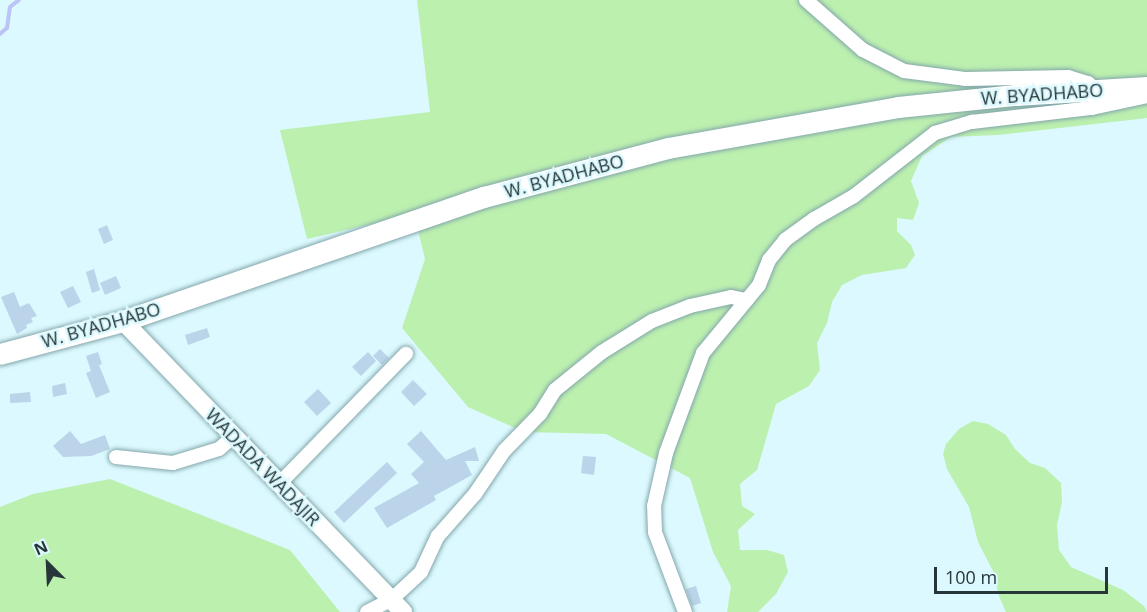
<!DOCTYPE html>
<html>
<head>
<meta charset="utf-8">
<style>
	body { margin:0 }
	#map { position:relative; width:1147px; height:612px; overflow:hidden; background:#dbf9fe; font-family:"Open Sans",sans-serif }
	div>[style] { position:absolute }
	.green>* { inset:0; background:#bcf0af }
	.stream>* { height:4px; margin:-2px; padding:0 2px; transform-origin:2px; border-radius:2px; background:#bbc4f5 }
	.building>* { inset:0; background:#bbd4e9 }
	.roads { filter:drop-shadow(0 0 2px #83a6ab) drop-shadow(0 0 2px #83a6ab) }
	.street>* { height:14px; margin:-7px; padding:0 7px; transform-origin:7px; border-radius:7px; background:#fff }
	.secondary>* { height:18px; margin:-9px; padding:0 9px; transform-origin:9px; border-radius:9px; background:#fff }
	.primary>* { height:21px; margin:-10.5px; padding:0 10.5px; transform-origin:10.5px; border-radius:10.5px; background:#fff }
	span { translate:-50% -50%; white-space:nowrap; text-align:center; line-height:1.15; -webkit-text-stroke:5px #dbf9fe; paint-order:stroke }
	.street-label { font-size:18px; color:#273638 }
	.north { position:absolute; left:18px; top:534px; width:60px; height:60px; -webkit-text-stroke:4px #dbf9fe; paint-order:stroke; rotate:336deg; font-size:16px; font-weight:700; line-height:24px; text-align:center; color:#273638 }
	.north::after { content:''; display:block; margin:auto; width:21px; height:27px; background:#273638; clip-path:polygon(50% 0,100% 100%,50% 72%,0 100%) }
	.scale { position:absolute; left:934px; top:567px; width:174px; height:27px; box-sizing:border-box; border:3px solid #273638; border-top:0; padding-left:8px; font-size:18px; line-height:21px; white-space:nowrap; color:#273638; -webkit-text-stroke:4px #dbf9fe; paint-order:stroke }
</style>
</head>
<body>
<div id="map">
	<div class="green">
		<i style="clip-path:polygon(417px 0,1147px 0,1147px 118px,998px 135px,951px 137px,922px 156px,911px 181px,919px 203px,913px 220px,897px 218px,897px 231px,911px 245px,915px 255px,906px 268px,862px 275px,842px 285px,832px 302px,827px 323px,817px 343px,820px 370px,809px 386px,776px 404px,757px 470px,740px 484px,742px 506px,755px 514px,738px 530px,740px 550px,767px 550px,784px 555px,788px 572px,776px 594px,758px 612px,727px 612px,731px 586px,713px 552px,690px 478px,606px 434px,524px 432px,468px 407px,402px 328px,425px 259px,414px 214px,307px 239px,280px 130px,430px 112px)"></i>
		<i style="clip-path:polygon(973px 421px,988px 424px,1006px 435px,1015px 449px,1030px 463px,1045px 468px,1061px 483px,1062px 502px,1057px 525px,1059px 550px,1071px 567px,1123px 590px,1144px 606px,1147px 612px,1006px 612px,999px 596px,993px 571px,978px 542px,969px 507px,947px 469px,943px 454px,946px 444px,959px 429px)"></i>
		<i style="clip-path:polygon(110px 479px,290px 550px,340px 612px,0 612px,0 507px,33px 494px)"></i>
	</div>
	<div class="stream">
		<i style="left:0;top:34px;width:9px;rotate:-41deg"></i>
		<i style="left:7px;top:28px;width:21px;rotate:-82deg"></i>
		<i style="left:10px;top:7px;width:11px;rotate:-38deg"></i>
	</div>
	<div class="building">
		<i style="clip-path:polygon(107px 225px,113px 240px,104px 244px,98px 229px)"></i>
		<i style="clip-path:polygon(94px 269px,100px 290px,92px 293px,86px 272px)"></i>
		<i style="clip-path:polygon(116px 276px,121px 288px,105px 295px,100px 283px)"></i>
		<i style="clip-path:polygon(73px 286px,81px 302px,68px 308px,60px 292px)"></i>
		<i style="clip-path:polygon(14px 292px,20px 307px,29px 303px,37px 316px,31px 318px,33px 322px,26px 325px,27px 328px,17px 334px,1px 297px)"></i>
		<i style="clip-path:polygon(207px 328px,210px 337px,188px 345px,185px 335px)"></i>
		<i style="clip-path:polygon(380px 349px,389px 358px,382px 365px,373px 356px)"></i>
		<i style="clip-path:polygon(98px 352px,102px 364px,99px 365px,110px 392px,96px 398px,86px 373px,91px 371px,86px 356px)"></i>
		<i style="clip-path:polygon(368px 352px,376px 361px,361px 376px,352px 367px)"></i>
		<i style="clip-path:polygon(413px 380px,427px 394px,414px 406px,401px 392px)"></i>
		<i style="clip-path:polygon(65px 383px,67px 394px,53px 397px,52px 386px)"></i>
		<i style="clip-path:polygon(318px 389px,331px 403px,317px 416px,304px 402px)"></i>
		<i style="clip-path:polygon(30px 392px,31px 402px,10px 403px,10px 394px)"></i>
		<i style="clip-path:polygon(70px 431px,81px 444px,105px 435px,110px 449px,91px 456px,63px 457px,53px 446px)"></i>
		<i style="clip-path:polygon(421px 431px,446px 460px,475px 447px,479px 461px,465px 461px,472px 475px,434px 496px,436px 500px,387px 528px,374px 508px,419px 483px,411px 474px,424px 462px,407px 444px)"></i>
		<i style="clip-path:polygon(583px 456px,596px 457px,594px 475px,581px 473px)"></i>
		<i style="clip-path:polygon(387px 462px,397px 473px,344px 523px,334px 512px)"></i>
		<i style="clip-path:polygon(696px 586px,701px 603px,692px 606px,686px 589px)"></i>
	</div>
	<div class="roads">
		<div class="street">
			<i style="left:806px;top:0;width:76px;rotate:41.3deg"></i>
			<i style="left:863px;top:50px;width:46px;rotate:27.1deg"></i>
			<i style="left:904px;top:71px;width:63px;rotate:7.4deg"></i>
			<i style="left:966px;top:79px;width:102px;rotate:-1.1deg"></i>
			<i style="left:1068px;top:77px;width:21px;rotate:17deg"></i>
			<i style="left:1088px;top:83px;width:9px;rotate:41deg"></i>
			<i style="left:116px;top:457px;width:57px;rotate:6deg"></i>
			<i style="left:173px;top:463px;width:48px;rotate:-16.9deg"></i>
			<i style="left:219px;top:449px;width:18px;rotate:-41deg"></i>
			<i style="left:279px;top:484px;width:182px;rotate:-45.7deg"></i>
			<i style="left:367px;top:612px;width:27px;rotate:-27deg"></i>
			<i style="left:391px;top:600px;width:41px;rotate:-43deg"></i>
			<i style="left:421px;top:572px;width:40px;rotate:-65deg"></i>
			<i style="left:438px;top:536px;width:56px;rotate:-48.6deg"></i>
			<i style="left:475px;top:494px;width:52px;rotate:-56deg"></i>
			<i style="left:504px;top:451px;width:52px;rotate:-45.8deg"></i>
			<i style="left:540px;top:414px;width:28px;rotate:-58deg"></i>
			<i style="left:555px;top:390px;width:60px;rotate:-39deg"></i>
			<i style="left:602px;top:352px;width:59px;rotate:-31.8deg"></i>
			<i style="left:652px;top:321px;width:41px;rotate:-21.5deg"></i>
			<i style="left:690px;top:306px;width:42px;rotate:-12.4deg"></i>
			<i style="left:731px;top:297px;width:16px;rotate:11deg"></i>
			<i style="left:685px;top:612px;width:85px;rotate:-110.6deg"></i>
			<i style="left:655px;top:532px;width:26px;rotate:-92deg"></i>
			<i style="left:654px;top:506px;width:54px;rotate:-77.2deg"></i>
			<i style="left:666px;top:453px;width:107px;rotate:-69.7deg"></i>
			<i style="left:703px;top:353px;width:88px;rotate:-50.5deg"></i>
			<i style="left:759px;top:285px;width:27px;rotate:-68deg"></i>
			<i style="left:769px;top:260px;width:26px;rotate:-51deg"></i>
			<i style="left:785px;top:240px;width:36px;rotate:-36deg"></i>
			<i style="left:814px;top:219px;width:46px;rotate:-29.9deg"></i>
			<i style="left:854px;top:196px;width:103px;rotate:-37.9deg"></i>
			<i style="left:935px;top:133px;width:39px;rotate:-17deg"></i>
			<i style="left:972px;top:122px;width:121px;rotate:-6.7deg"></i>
			<i style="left:1092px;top:108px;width:56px;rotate:-12.3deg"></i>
		</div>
		<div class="secondary">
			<i style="left:123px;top:321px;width:404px;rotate:46.1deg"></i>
		</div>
		<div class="primary">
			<i style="left:0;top:354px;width:127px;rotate:-15deg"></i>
			<i style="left:123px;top:321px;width:382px;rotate:-19deg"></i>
			<i style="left:484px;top:197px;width:190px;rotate:-14.9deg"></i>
			<i style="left:668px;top:148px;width:234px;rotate:-10.1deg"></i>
			<i style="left:898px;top:107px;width:118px;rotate:-5.9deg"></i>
			<i style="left:1015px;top:95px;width:132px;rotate:-3.5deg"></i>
		</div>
	</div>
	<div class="street-label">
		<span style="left:1042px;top:94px;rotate:-4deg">W. BYADHABO</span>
		<span style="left:564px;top:176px;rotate:-15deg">W. BYADHABO</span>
		<span style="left:101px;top:325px;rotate:-16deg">W. BYADHABO</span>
		<span style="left:263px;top:467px;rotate:46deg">WADADA WADAJIR</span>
	</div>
	<div class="north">N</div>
	<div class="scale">100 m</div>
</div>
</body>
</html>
